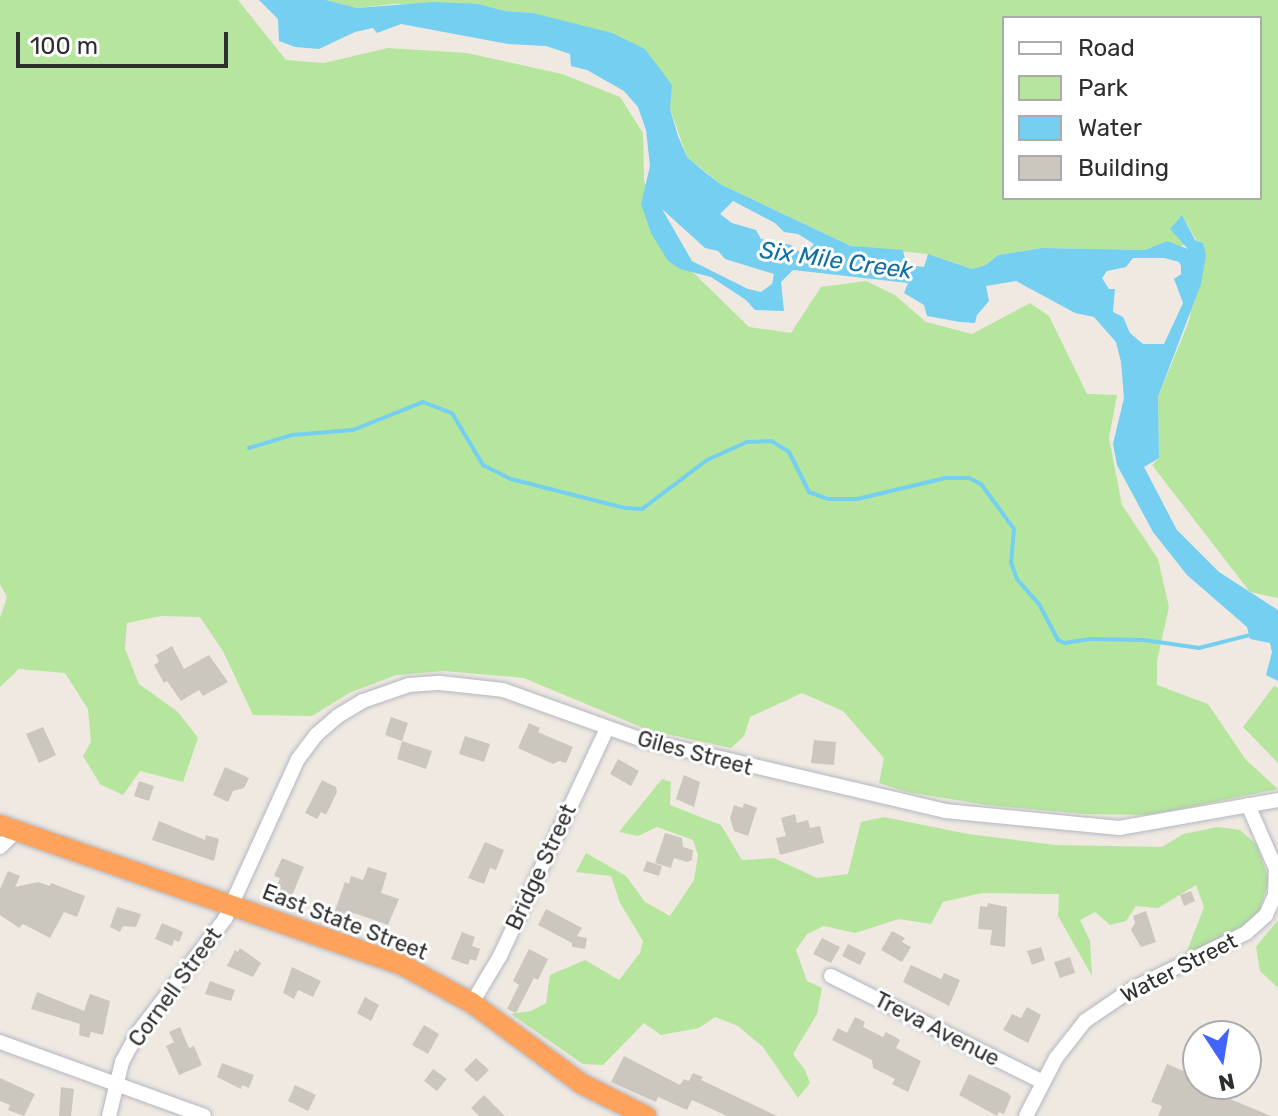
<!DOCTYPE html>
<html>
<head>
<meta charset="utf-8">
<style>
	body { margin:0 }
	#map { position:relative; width:1278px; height:1116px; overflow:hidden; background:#efe9e1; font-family:Rubik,sans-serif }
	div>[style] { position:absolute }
	.green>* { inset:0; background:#b6e59e }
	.water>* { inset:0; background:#75cff0 }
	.stream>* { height:4px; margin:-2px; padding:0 2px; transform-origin:2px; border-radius:2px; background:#75cff0 }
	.building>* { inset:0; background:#cbc7bf }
	.roads { filter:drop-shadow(0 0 2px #b4b7c1) drop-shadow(0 0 2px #b4b7c1) }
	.minor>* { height:14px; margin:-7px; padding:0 7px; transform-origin:7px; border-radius:7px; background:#fff }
	.highway>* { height:20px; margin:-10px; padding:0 10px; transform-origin:10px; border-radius:10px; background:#ffa35c }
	span { translate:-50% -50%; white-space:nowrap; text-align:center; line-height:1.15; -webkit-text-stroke:6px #fff; paint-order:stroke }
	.street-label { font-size:22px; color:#2e2e2e }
	.water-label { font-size:24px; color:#0d6fa3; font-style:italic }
	.legend { position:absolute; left:1002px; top:16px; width:260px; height:184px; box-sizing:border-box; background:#fff; border:2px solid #ababab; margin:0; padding:10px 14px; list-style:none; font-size:24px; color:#2e2e2e }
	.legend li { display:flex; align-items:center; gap:16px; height:40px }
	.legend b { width:40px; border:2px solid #ababab }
	.north { position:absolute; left:1182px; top:1020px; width:80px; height:80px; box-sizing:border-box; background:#fff; border:2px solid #ababab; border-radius:50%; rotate:168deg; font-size:22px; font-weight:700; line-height:32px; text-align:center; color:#2e2e2e }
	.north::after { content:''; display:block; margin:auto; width:28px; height:36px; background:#4264fb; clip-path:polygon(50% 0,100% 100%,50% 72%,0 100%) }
	.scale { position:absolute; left:16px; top:32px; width:212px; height:36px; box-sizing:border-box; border:4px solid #2e2e2e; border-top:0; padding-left:10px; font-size:24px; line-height:28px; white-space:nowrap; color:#2e2e2e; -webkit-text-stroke:6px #fff; paint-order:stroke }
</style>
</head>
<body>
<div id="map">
	<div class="green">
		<i style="clip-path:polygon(0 0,238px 0,286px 60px,324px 63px,388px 48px,467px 53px,562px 74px,620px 97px,643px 133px,644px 181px,663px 243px,749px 327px,791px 333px,821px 287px,866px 281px,895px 295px,926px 322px,972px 334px,1030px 303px,1049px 316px,1087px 394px,1117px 395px,1109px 438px,1122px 505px,1158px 559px,1169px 607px,1157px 661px,1157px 685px,1208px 704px,1246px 760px,1278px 789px,1150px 815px,1084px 814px,987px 805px,907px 792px,879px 783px,884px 758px,843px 711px,802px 693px,750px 717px,744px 736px,731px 748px,648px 730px,524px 678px,444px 671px,396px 675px,349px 693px,312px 716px,253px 715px,223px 651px,200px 617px,161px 616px,127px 623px,125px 649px,139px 684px,178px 712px,198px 738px,183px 782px,140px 771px,123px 795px,100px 784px,83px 756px,91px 742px,88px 709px,65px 673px,19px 669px,0 687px,0 618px,7px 597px,0 584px)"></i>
		<i style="clip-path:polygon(evenodd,326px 0,1278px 0,1278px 598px,1250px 592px,1152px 465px,1159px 458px,1158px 397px,1189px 321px,1203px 243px,1196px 240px,1182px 215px,1187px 244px,1178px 247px,1167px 241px,1145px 250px,1042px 248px,998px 255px,986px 265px,972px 269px,928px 254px,851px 246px,722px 185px,687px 157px,670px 109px,533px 13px,505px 11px,479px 4px,392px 4px,357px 8px,326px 0,1004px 18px,1260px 18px,1260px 198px,1004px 198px,1004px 18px)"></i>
		<i style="clip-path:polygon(1274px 686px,1278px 688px,1278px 763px,1243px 727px)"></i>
		<i style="clip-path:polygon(662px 779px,671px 782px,670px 805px,721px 825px,742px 860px,774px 858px,817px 878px,848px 874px,861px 822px,884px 817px,968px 834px,1055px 845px,1162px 847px,1183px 834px,1218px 827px,1240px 830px,1257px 845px,1269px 880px,1260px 910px,1236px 933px,1184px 959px,1204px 907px,1196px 885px,1158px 908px,1136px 906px,1126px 921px,1110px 925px,1095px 912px,1080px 920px,1090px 941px,1092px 976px,1058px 916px,1059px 894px,982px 893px,943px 902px,931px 924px,899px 919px,855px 933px,824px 926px,807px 934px,796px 950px,807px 981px,822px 988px,817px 1014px,793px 1054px,805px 1070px,810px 1083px,798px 1098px,763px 1047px,738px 1026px,715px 1017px,699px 1028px,661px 1035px,644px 1023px,603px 1065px,583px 1064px,511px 1014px,531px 1011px,546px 1003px,550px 975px,585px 960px,619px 980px,640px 953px,643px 941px,620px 903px,611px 876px,576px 872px,586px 853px,626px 876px,645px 902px,670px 916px,694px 880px,698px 855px,693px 840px,657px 827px,638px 836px,619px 832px)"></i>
		<i style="clip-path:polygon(1278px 920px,1278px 988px,1260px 971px,1256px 947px)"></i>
	</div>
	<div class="water">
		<i style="clip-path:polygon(evenodd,259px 0,326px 0,357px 8px,433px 2px,479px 4px,505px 11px,533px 13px,612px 33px,645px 49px,672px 85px,670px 109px,678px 136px,687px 157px,706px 173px,722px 185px,851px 246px,903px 250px,906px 265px,924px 267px,928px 254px,972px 269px,986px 265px,998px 255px,1042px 248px,1145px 250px,1167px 241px,1188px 249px,1170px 229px,1182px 215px,1195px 240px,1203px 243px,1206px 255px,1201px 284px,1158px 397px,1159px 458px,1144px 467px,1177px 530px,1219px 572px,1278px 610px,1278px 681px,1266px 675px,1272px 652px,1270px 643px,1250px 639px,1247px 627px,1187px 575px,1153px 532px,1117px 465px,1113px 444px,1124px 398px,1121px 362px,1116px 342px,1094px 317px,1075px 313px,1016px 281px,986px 286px,989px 301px,977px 315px,975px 323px,960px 322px,927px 316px,924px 305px,904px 293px,908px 283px,793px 270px,781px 282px,784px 311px,755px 310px,746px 300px,711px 277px,680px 269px,668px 261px,651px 233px,641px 204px,650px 166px,646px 130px,638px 107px,624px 91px,587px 70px,571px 66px,570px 54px,546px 46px,508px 44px,401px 24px,377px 33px,373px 28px,355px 32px,319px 49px,295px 47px,279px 41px,278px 19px,259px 0,733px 201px,775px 223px,784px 232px,798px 234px,814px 244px,808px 251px,798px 251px,791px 245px,761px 239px,756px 230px,732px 223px,720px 214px,733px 201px,259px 0,662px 209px,705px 248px,718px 251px,725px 259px,774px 274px,772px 284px,761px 292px,748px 289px,692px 261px,662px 209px,259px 0,1133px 258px,1164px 258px,1179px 262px,1181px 266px,1181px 274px,1174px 279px,1183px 303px,1164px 344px,1143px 344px,1130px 333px,1123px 317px,1113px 312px,1115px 289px,1109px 289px,1102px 278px,1107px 271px,1126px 267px,1133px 258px)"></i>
	</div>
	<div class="stream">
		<i style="left:249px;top:448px;width:45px;rotate:-16.8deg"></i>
		<i style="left:292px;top:435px;width:61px;rotate:-4.7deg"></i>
		<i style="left:353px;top:430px;width:75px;rotate:-21.8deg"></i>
		<i style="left:423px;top:402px;width:31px;rotate:21deg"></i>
		<i style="left:452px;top:413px;width:61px;rotate:59.2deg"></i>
		<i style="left:483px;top:465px;width:31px;rotate:27deg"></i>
		<i style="left:511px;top:479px;width:118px;rotate:14.3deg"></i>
		<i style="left:625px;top:508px;width:17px;rotate:3deg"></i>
		<i style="left:642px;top:509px;width:81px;rotate:-37deg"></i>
		<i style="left:707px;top:460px;width:44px;rotate:-24.2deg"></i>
		<i style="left:747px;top:442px;width:24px;rotate:-2deg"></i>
		<i style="left:771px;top:441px;width:21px;rotate:31deg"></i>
		<i style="left:789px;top:452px;width:45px;rotate:63.4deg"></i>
		<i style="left:809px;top:492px;width:20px;rotate:20deg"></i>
		<i style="left:828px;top:499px;width:29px"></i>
		<i style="left:857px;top:499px;width:91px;rotate:-13.3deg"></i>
		<i style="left:946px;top:478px;width:23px"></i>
		<i style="left:969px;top:478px;width:13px;rotate:27deg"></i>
		<i style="left:981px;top:484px;width:56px;rotate:53.7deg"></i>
		<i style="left:1014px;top:529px;width:34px;rotate:95deg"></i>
		<i style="left:1011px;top:563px;width:17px;rotate:69deg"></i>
		<i style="left:1017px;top:579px;width:33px;rotate:49deg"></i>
		<i style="left:1039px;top:604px;width:41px;rotate:62.2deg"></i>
		<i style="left:1058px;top:640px;width:8px;rotate:23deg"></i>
		<i style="left:1065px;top:643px;width:24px;rotate:-9deg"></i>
		<i style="left:1089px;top:639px;width:55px;rotate:1deg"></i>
		<i style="left:1144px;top:640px;width:56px;rotate:8.3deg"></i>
		<i style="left:1199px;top:648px;width:53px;rotate:-14.3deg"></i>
	</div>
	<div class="building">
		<i style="clip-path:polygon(172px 646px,184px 669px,209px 655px,228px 682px,203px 696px,199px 690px,181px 701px,167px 681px,164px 683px,154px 665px,159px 662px,156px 655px)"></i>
		<i style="clip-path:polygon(391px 717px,408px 723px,402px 741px,385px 735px)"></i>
		<i style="clip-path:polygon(529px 723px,540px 728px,538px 732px,573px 747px,566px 763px,559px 761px,553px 764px,518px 748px)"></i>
		<i style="clip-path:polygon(43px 727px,56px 755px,39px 763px,26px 734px)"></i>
		<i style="clip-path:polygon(465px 736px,490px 744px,484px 762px,459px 754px)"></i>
		<i style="clip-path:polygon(814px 740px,836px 742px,834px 765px,811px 763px)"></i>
		<i style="clip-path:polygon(402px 741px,432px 751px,426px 769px,397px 759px)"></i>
		<i style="clip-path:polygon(618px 759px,639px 771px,631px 786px,610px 774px)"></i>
		<i style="clip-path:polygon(225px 767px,249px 778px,244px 788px,233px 791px,228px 802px,213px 795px)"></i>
		<i style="clip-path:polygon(684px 775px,700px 782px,694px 807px,676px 799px)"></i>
		<i style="clip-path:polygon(322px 780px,336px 787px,337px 792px,326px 815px,321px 812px,317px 819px,305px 813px)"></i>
		<i style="clip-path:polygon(139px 781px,154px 786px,149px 801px,134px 796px)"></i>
		<i style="clip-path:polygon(744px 803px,757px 808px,748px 836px,734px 831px,730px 818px,734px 805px,743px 808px)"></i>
		<i style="clip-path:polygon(795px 814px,797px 823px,808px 820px,810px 828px,820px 826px,824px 843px,780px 855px,776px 838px,786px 836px,781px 818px)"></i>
		<i style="clip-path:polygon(159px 821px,205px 840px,206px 835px,219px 839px,214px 861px,152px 840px)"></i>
		<i style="clip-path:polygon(665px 833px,682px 838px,683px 847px,693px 850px,692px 860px,687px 862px,674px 858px,671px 868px,655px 863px)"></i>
		<i style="clip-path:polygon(485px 842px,504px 850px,496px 870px,490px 868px,484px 884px,468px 878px)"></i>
		<i style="clip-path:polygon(282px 858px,304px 867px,291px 898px,275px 892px,280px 878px,274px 876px)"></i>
		<i style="clip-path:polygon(647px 861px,662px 866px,659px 876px,643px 871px)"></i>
		<i style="clip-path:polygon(368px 867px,387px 873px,381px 893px,399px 899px,388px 925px,354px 913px,351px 919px,334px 913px,345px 882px,349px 884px,351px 876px,363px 880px)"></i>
		<i style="clip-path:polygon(8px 871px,20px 876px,15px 887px,38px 882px,50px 886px,51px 883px,85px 896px,77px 917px,64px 912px,50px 938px,23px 924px,19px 928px,0 915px,0 889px)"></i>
		<i style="clip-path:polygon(1191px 891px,1195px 901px,1184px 906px,1180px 895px)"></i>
		<i style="clip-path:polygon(988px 903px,1007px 907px,1005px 947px,990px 945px,992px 930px,978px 929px,980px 906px,987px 907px)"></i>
		<i style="clip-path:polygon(117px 907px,141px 914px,136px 927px,123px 926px,120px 932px,110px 927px)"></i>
		<i style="clip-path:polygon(546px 909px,582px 928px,577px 936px,587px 938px,585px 949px,572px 947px,572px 943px,538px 925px)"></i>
		<i style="clip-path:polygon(1146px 911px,1156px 942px,1141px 947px,1131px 930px,1135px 923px,1133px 916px)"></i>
		<i style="clip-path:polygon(162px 923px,183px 932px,179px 942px,174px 940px,172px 946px,155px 939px)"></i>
		<i style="clip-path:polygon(892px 931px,905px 938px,902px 942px,911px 947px,902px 962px,881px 950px)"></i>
		<i style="clip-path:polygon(462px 932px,475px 937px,472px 946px,480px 949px,476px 961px,470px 959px,468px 965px,451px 959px)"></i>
		<i style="clip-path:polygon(822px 938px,840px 947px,831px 963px,813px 954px)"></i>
		<i style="clip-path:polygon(848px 944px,866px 953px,860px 965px,842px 956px)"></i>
		<i style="clip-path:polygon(1041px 947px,1045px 960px,1032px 965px,1027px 951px)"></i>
		<i style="clip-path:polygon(240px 948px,261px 963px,253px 977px,227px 966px,235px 950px,238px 952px)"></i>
		<i style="clip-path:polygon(529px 949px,548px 959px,538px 980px,534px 978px,516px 1013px,507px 1009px,519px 985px,513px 981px)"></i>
		<i style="clip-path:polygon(1070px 957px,1075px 973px,1060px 978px,1054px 962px)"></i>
		<i style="clip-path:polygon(911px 965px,941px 979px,944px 973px,960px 980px,949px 1006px,903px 982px)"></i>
		<i style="clip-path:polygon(292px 967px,321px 981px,313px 997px,298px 990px,294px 999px,283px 993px)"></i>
		<i style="clip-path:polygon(210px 981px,235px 990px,231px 1001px,205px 994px)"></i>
		<i style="clip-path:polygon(37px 992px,84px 1011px,90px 994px,110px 1001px,103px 1035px,91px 1032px,89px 1038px,79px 1035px,80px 1024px,31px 1009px)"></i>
		<i style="clip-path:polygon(365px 997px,379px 1005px,371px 1021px,357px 1013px)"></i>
		<i style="clip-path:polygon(1027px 1007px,1041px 1015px,1028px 1043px,1003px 1030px,1012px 1014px,1021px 1018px)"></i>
		<i style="clip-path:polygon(855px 1017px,865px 1022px,863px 1027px,883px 1037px,886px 1032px,900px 1040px,896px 1048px,921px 1061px,908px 1092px,892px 1084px,895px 1079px,873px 1068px,872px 1060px,832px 1040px,838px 1028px,847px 1033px)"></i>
		<i style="clip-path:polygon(424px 1025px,439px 1034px,428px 1054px,412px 1045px)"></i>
		<i style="clip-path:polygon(180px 1027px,189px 1048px,194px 1046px,202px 1065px,179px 1075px,166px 1046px,174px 1042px,169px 1032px)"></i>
		<i style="clip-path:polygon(624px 1056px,680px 1085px,684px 1079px,689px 1081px,693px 1073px,703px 1077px,701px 1080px,777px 1116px,727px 1116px,692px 1100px,687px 1110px,658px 1097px,656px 1102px,611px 1082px)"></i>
		<i style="clip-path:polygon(476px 1058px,489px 1070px,477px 1082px,464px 1070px)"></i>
		<i style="clip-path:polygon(222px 1063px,254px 1075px,249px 1088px,242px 1085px,241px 1089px,217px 1077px)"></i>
		<i style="clip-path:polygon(1167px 1064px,1198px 1077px,1198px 1084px,1236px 1084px,1230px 1099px,1271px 1116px,1158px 1116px,1162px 1106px,1151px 1102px)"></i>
		<i style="clip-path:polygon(433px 1069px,447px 1079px,437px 1091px,424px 1081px)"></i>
		<i style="clip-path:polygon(969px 1074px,1008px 1093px,1011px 1097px,1004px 1114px,999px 1112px,997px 1116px,959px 1095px)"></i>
		<i style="clip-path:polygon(0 1078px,35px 1094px,24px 1116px,8px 1110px,10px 1105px,0 1101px)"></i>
		<i style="clip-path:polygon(295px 1085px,316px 1095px,308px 1111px,288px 1101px)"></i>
		<i style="clip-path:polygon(61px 1087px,74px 1089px,71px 1116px,59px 1116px)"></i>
		<i style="clip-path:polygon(484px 1095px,505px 1116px,479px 1116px,471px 1108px)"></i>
	</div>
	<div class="roads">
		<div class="minor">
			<i style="left:0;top:847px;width:24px;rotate:-45deg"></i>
			<i style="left:831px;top:976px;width:237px;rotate:26.6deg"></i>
			<i style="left:472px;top:1003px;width:55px;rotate:-59.2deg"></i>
			<i style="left:500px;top:956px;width:251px;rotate:-64.8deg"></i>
			<i style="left:0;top:1042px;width:217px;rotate:19.9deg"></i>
			<i style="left:109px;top:1116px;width:56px;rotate:-76.5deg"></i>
			<i style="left:122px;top:1062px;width:32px;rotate:-62deg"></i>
			<i style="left:137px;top:1034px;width:145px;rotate:-52.6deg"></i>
			<i style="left:225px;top:919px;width:176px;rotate:-65.5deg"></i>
			<i style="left:298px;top:759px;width:30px;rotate:-53deg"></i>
			<i style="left:316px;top:735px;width:29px;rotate:-41deg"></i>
			<i style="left:338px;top:716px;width:29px;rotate:-31deg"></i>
			<i style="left:363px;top:701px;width:49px;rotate:-19.2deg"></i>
			<i style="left:409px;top:685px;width:31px;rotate:-4deg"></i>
			<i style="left:440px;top:683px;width:63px;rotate:6.3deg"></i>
			<i style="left:503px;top:690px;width:149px;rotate:19.7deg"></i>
			<i style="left:643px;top:740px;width:310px;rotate:13.2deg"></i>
			<i style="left:945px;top:811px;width:175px;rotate:5.6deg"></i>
			<i style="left:1119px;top:828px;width:161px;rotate:-10deg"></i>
			<i style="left:1026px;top:1116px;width:65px;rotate:-62.7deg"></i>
			<i style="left:1056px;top:1058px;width:47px;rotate:-51.9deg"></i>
			<i style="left:1085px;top:1021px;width:57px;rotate:-34.2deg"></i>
			<i style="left:1132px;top:989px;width:127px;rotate:-26.2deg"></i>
			<i style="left:1246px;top:933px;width:27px;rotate:-42deg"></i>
			<i style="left:1266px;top:915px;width:22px;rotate:-66deg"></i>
			<i style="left:1275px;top:895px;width:26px;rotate:-88deg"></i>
			<i style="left:1276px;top:869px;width:70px;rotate:-113.6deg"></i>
		</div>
		<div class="highway">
			<i style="left:0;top:825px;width:428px;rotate:19.2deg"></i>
			<i style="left:404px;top:966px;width:77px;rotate:28.6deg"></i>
			<i style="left:472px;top:1003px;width:137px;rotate:36.4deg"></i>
			<i style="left:582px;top:1084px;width:72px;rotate:26.6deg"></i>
		</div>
	</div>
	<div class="street-label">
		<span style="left:695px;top:753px;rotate:15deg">Giles Street</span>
		<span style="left:541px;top:867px;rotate:-65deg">Bridge Street</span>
		<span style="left:345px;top:922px;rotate:21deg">East State Street</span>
		<span style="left:1179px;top:968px;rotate:-27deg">Water Street</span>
		<span style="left:175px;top:987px;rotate:-54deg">Cornell Street</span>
		<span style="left:937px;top:1029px;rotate:27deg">Treva Avenue</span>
	</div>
	<div class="water-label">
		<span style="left:836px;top:261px;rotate:8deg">Six Mile Creek</span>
	</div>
	<ul class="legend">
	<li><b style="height:10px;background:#fff"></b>Road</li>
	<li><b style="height:22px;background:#b6e59e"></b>Park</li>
	<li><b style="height:22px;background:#75cff0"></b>Water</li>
	<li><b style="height:22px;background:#cbc7bf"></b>Building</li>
	</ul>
	<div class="north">N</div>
	<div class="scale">100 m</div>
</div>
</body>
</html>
